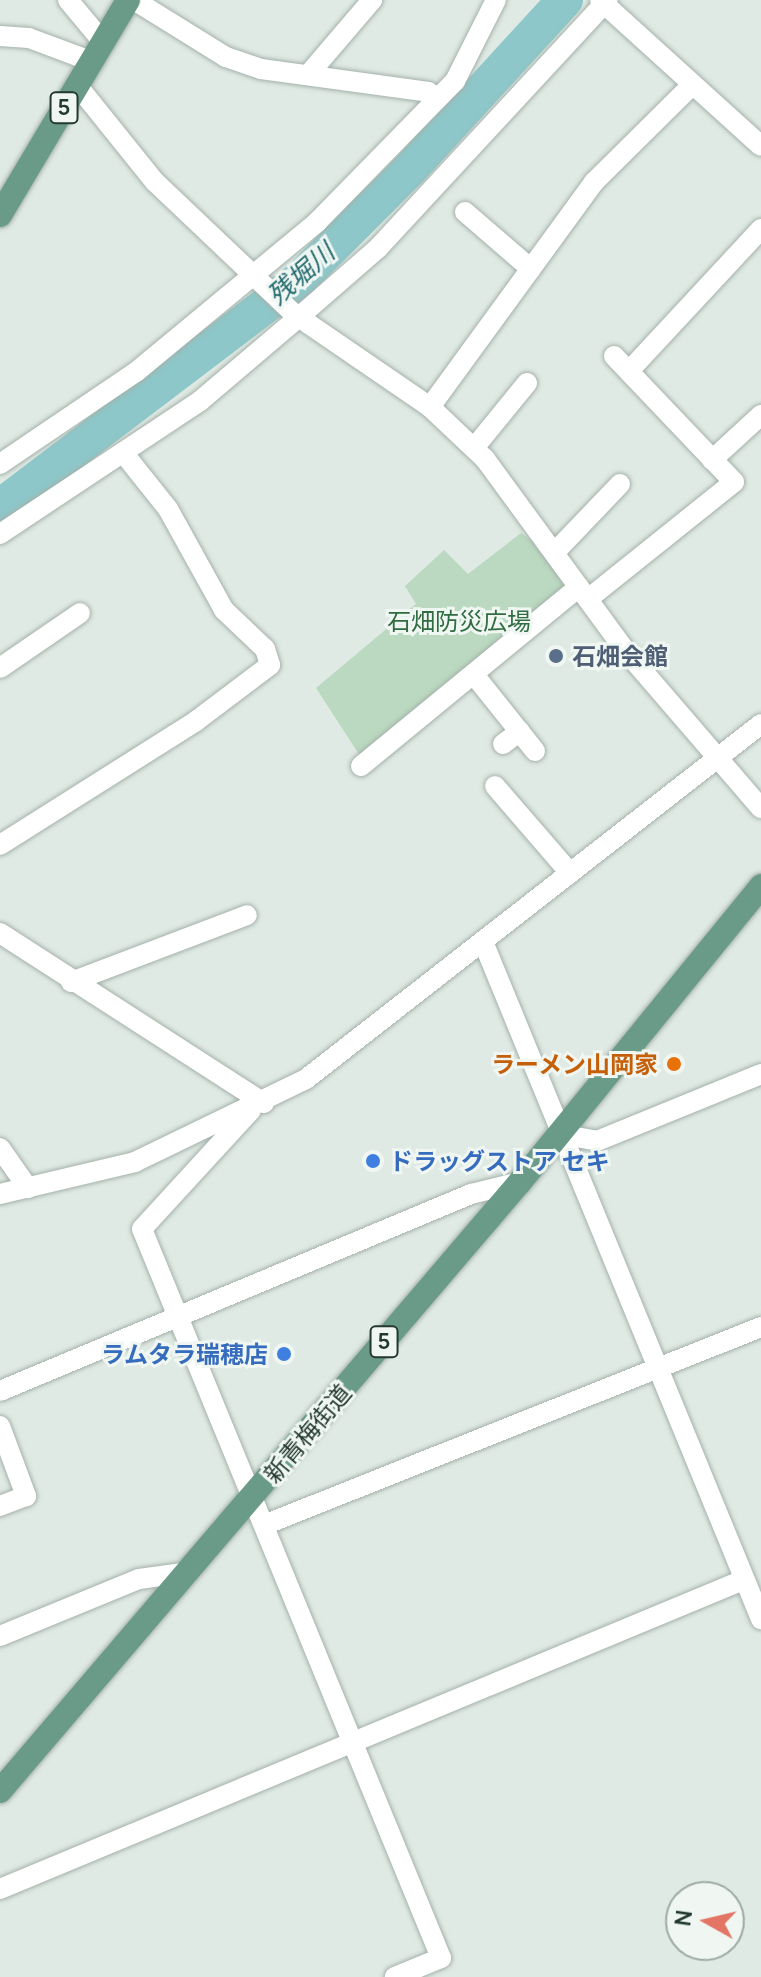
<!DOCTYPE html>
<html>
<head>
<meta charset="utf-8">
<style>
	body { margin:0 }
	#map { position:relative; width:761px; height:1977px; overflow:hidden; background:#e0eae4; font-family:Manrope,"Noto Sans JP",sans-serif }
	div>[style] { position:absolute }
	.green>* { inset:0; background:#bbd9c0 }
	.river>* { height:36px; margin:-18px; padding:0 18px; transform-origin:18px; border-radius:18px; background:#8ec7c9 }
	.roads { filter:drop-shadow(0 0 2px #a4b1aa) drop-shadow(0 0 2px #a4b1aa) }
	.minor>* { height:20px; margin:-10px; padding:0 10px; transform-origin:10px; border-radius:10px; background:#fff }
	.major>* { height:24px; margin:-12px; padding:0 12px; transform-origin:12px; border-radius:12px; background:#699b88 }
	.dots>* { width:22px; height:22px; translate:-50% -50%; box-sizing:border-box; border:4px solid #f0f7f3; border-radius:50% }
	span { translate:-50% -50%; white-space:nowrap; text-align:center; line-height:1.15; -webkit-text-stroke:6px #f0f7f3; paint-order:stroke }
	.shield-label span { padding:2px 6px; background:#f0f7f3; border:2px solid; border-radius:6px; -webkit-text-stroke-width:0 }
	.shield-label { font-size:22px; color:#233830; font-weight:700 }
	.park-label { font-size:24px; color:#316b41 }
	.service-label { font-size:24px; color:#4e5e75; font-weight:700 }
	.left { translate:0 -50%; text-align:left }
	.food-label { font-size:24px; color:#c56008; font-weight:700 }
	.right { translate:-100% -50%; text-align:right }
	.shop-label { font-size:24px; color:#366cbe; font-weight:700 }
	.street-label { font-size:24px; color:#233830 }
	.water-label { font-size:26px; color:#236a6e; font-style:italic }
	.north { position:absolute; left:665px; top:1881px; width:80px; height:80px; box-sizing:border-box; background:#f0f7f3; border:2px solid #9eaba5; border-radius:50%; rotate:278deg; font-size:22px; font-weight:700; line-height:32px; text-align:center; color:#233830 }
	.north::after { content:''; display:block; margin:auto; width:28px; height:36px; background:#e37565; clip-path:polygon(50% 0,100% 100%,50% 72%,0 100%) }
</style>
</head>
<body>
<div id="map">
	<div class="green">
		<i style="clip-path:polygon(521px 533px,548px 552px,572px 587px,362px 759px,316px 688px,416px 604px,405px 586px,444px 550px,468px 574px)"></i>
	</div>
	<div class="river">
		<i style="left:0;top:507px;width:377px;rotate:-37.2deg"></i>
		<i style="left:300px;top:279px;width:157px;rotate:-45deg"></i>
		<i style="left:411px;top:168px;width:228px;rotate:-47.5deg"></i>
	</div>
	<div class="roads">
		<div class="minor">
			<i style="left:68px;top:0;width:55px;rotate:50.2deg"></i>
			<i style="left:134px;top:0;width:108px;rotate:31.8deg"></i>
			<i style="left:226px;top:57px;width:37px;rotate:19deg"></i>
			<i style="left:261px;top:69px;width:169px;rotate:7.8deg"></i>
			<i style="left:428px;top:92px;width:12px;rotate:31deg"></i>
			<i style="left:600px;top:0;width:217px;rotate:42.2deg"></i>
			<i style="left:0;top:36px;width:29px;rotate:4deg"></i>
			<i style="left:29px;top:38px;width:66px;rotate:20.4deg"></i>
			<i style="left:308px;top:75px;width:99px;rotate:-49.5deg"></i>
			<i style="left:77px;top:85px;width:124px;rotate:51.2deg"></i>
			<i style="left:155px;top:182px;width:192px;rotate:43.5deg"></i>
			<i style="left:294px;top:314px;width:165px;rotate:34.4deg"></i>
			<i style="left:430px;top:407px;width:76px;rotate:43.4deg"></i>
			<i style="left:485px;top:459px;width:235px;rotate:53.8deg"></i>
			<i style="left:624px;top:649px;width:210px;rotate:49.3deg"></i>
			<i style="left:465px;top:212px;width:87px;rotate:40.8deg"></i>
			<i style="left:629px;top:371px;width:194px;rotate:-47.1deg"></i>
			<i style="left:430px;top:407px;width:278px;rotate:-53.9deg"></i>
			<i style="left:594px;top:182px;width:138px;rotate:-44.7deg"></i>
			<i style="left:474px;top:448px;width:84px;rotate:-50.8deg"></i>
			<i style="left:712px;top:460px;width:67px;rotate:-42.6deg"></i>
			<i style="left:0;top:464px;width:164px;rotate:-34.1deg"></i>
			<i style="left:136px;top:372px;width:235px;rotate:-39.6deg"></i>
			<i style="left:317px;top:222px;width:197px;rotate:-45.6deg"></i>
			<i style="left:455px;top:81px;width:91px;rotate:-63.2deg"></i>
			<i style="left:0;top:534px;width:240px;rotate:-33.6deg"></i>
			<i style="left:200px;top:401px;width:130px;rotate:-40.3deg"></i>
			<i style="left:299px;top:317px;width:105px;rotate:-41.1deg"></i>
			<i style="left:378px;top:248px;width:338px;rotate:-47.2deg"></i>
			<i style="left:555px;top:552px;width:94px;rotate:-46.3deg"></i>
			<i style="left:588px;top:599px;width:187px;rotate:-38.7deg"></i>
			<i style="left:734px;top:482px;width:174px;rotate:-133.6deg"></i>
			<i style="left:0;top:668px;width:97px;rotate:-34.5deg"></i>
			<i style="left:475px;top:676px;width:96px;rotate:51.3deg"></i>
			<i style="left:503px;top:744px;width:21px;rotate:-37deg"></i>
			<i style="left:361px;top:766px;width:282px;rotate:-39.4deg"></i>
			<i style="left:495px;top:786px;width:115px;rotate:49.2deg"></i>
			<i style="left:0;top:845px;width:232px;rotate:-32.3deg"></i>
			<i style="left:196px;top:721px;width:93px;rotate:-37.1deg"></i>
			<i style="left:270px;top:665px;width:17px;rotate:-107deg"></i>
			<i style="left:265px;top:649px;width:57px;rotate:-136.4deg"></i>
			<i style="left:224px;top:610px;width:115px;rotate:-119deg"></i>
			<i style="left:168px;top:509px;width:69px;rotate:-128.5deg"></i>
			<i style="left:0;top:933px;width:314px;rotate:32.8deg"></i>
			<i style="left:484px;top:944px;width:730px;rotate:67.69deg"></i>
			<i style="left:71px;top:982px;width:188px;rotate:-20.8deg"></i>
			<i style="left:251px;top:1110px;width:161px;rotate:132.5deg"></i>
			<i style="left:142px;top:1229px;width:788px;rotate:67.7deg"></i>
			<i style="left:441px;top:1958px;width:50px;rotate:157.6deg"></i>
			<i style="left:559px;top:1134px;width:39px;rotate:10deg"></i>
			<i style="left:597px;top:1141px;width:177px;rotate:-22.2deg"></i>
			<i style="left:0;top:1148px;width:49px;rotate:55deg"></i>
			<i style="left:0;top:1194px;width:139px;rotate:-13.3deg"></i>
			<i style="left:135px;top:1162px;width:190px;rotate:-25.9deg"></i>
			<i style="left:306px;top:1079px;width:577px;rotate:-37.96deg"></i>
			<i style="left:0;top:1391px;width:511px;rotate:-22.7deg"></i>
			<i style="left:471px;top:1194px;width:50px;rotate:-13.8deg"></i>
			<i style="left:0;top:1426px;width:75px;rotate:69.6deg"></i>
			<i style="left:26px;top:1496px;width:28px;rotate:159deg"></i>
			<i style="left:264px;top:1525px;width:535px;rotate:-21.72deg"></i>
			<i style="left:0;top:1636px;width:150px;rotate:-22.3deg"></i>
			<i style="left:139px;top:1579px;width:50px;rotate:-8deg"></i>
			<i style="left:0;top:1889px;width:805px;rotate:-22.58deg"></i>
		</div>
		<div class="major">
			<i style="left:0;top:215px;width:250px;rotate:-59.2deg"></i>
			<i style="left:0;top:1791px;width:801px;rotate:-49.51deg"></i>
			<i style="left:520px;top:1182px;width:382px;rotate:-50.8deg"></i>
		</div>
	</div>
	<div class="dots">
		<i style="left:556px;top:656px;background:#5c6f8a"></i>
		<i style="left:674px;top:1064px;background:#e8710a"></i>
		<i style="left:373px;top:1161px;background:#3f7fe0"></i>
		<i style="left:284px;top:1354px;background:#3f7fe0"></i>
	</div>
	<div class="shield-label">
		<span style="left:64px;top:108px">5</span>
		<span style="left:384px;top:1342px">5</span>
	</div>
	<div class="park-label">
		<span style="left:459px;top:621px">石畑防災広場</span>
	</div>
	<div class="service-label">
		<span class="left" style="left:572px;top:656px">石畑会館</span>
	</div>
	<div class="food-label">
		<span class="right" style="left:658px;top:1064px">ラーメン山岡家</span>
	</div>
	<div class="shop-label">
		<span class="left" style="left:389px;top:1161px">ドラッグストア セキ</span>
		<span class="right" style="left:268px;top:1354px">ラムタラ瑞穂店</span>
	</div>
	<div class="street-label">
		<span style="left:307px;top:1433px;rotate:-50deg">新青梅街道</span>
	</div>
	<div class="water-label">
		<span style="left:301px;top:274px;rotate:-41deg">残堀川</span>
	</div>
	<div class="north">N</div>
</div>
</body>
</html>
